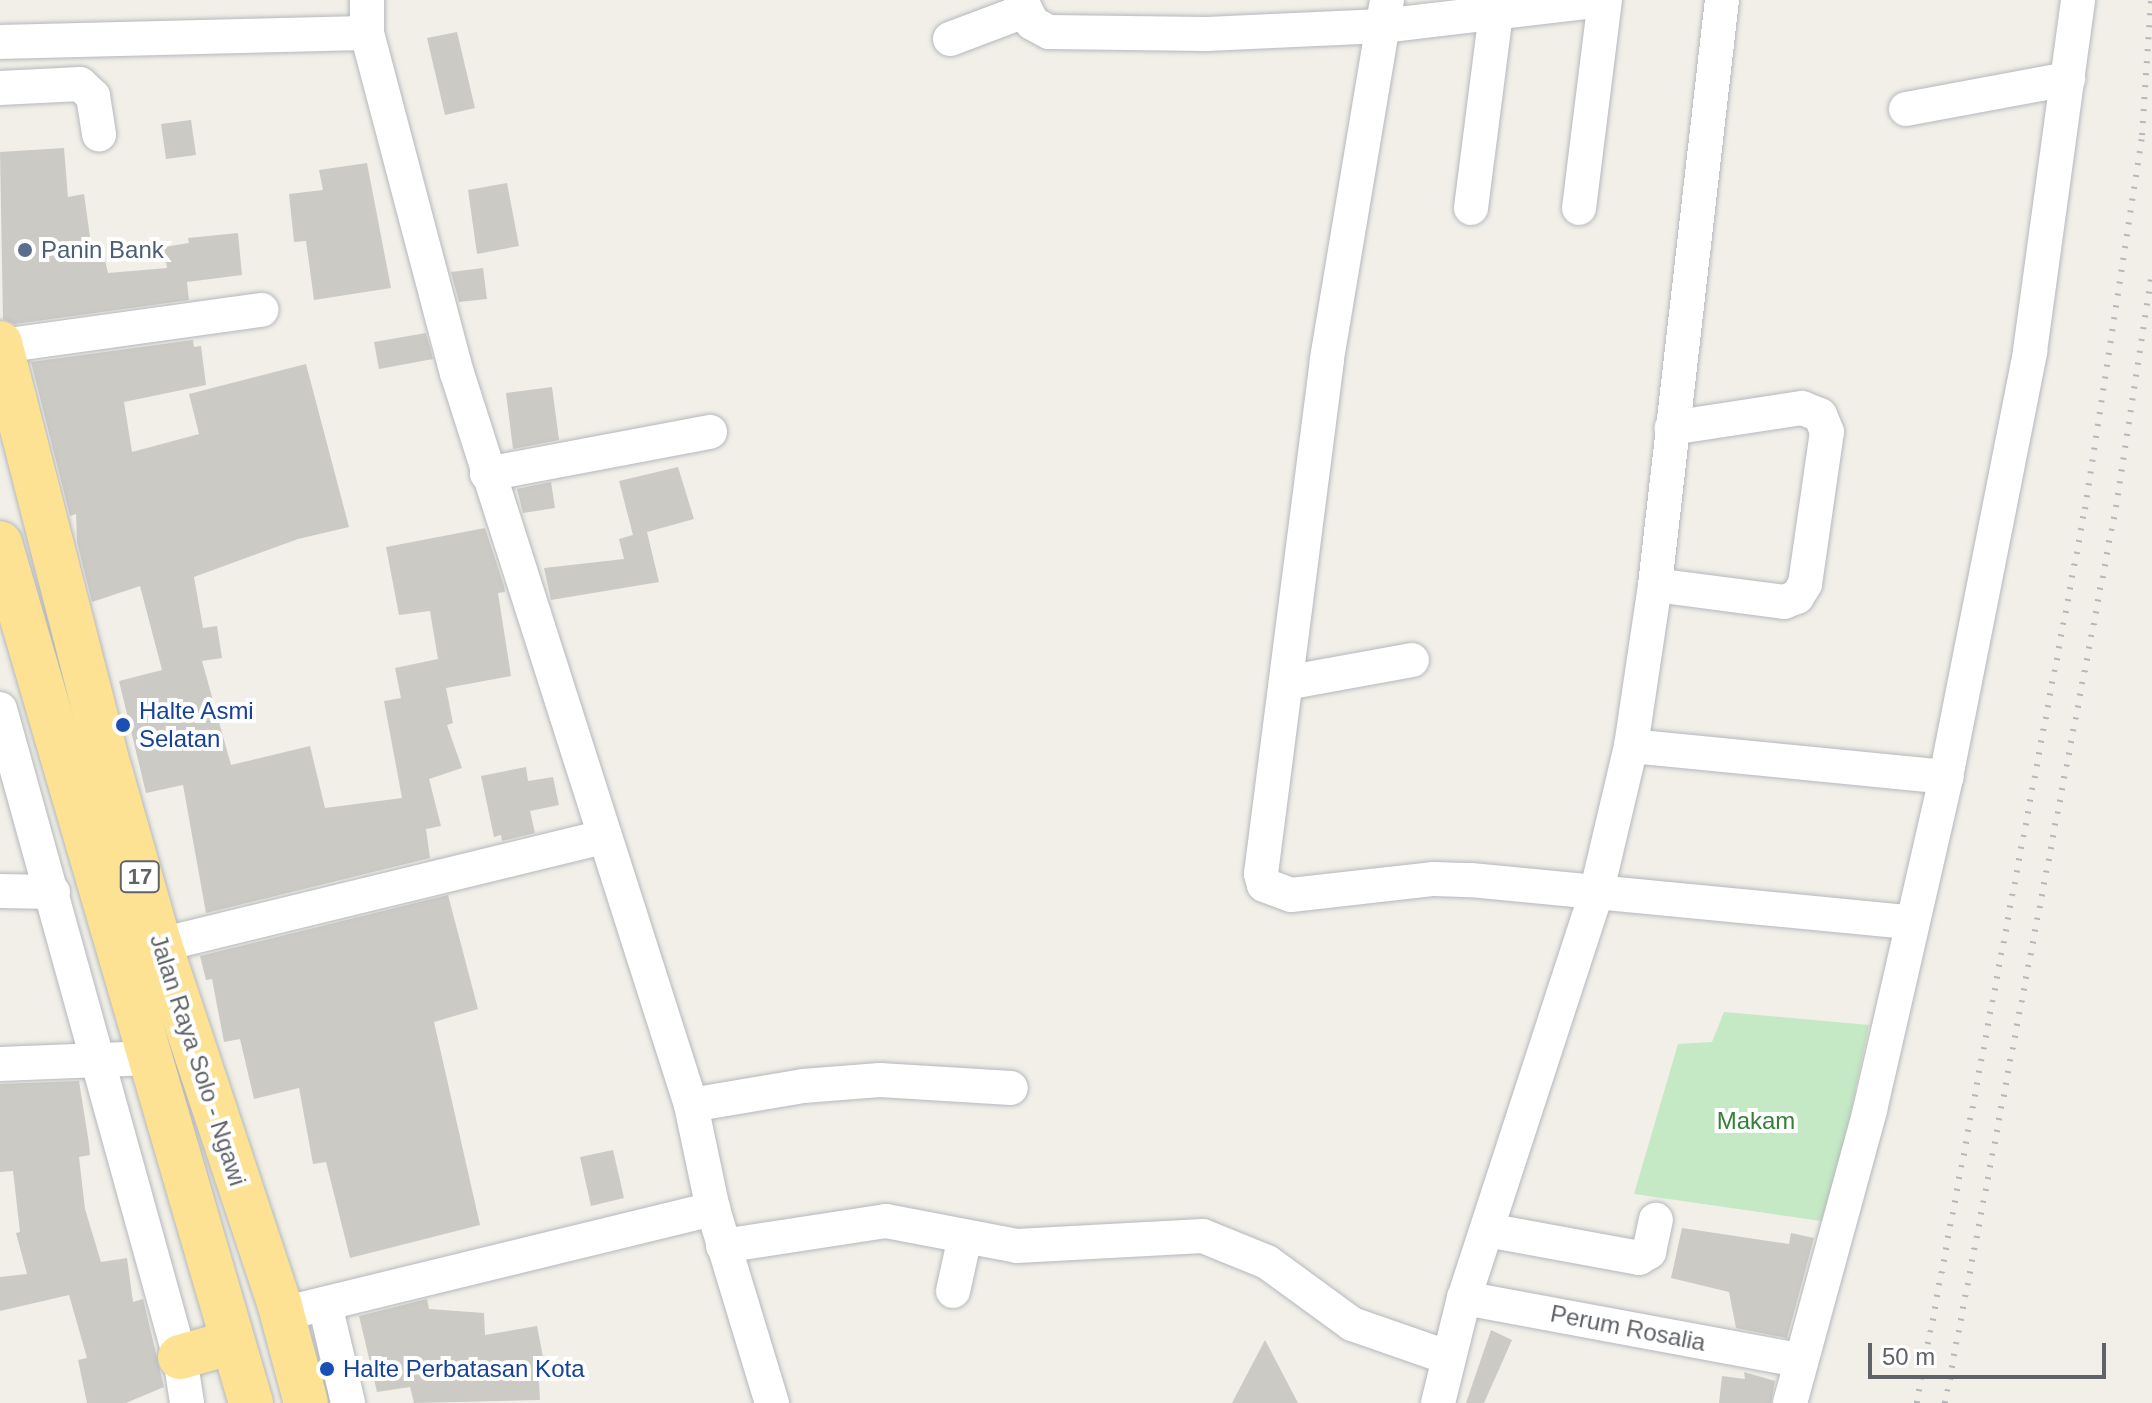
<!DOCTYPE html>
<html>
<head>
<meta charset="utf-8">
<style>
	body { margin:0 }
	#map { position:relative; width:2152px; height:1403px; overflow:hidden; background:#f1efe8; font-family:Arial,sans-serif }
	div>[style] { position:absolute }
	.green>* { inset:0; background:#c5e8c5 }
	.building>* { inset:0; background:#cccac5 }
	.roads { filter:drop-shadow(0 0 2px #b5b8bc) drop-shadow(0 0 2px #b5b8bc) }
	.minor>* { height:34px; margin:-17px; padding:0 17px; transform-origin:17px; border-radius:17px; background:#fff }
	.highway>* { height:44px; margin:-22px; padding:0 22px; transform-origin:22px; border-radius:22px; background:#fde293 }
	.rail>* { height:6px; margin-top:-3px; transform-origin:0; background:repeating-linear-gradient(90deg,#b6b7b8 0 2px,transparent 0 12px) }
	.dots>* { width:22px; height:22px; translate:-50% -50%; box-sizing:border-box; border:4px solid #fff; border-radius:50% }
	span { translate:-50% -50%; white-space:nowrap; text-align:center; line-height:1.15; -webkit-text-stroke:8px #fff; paint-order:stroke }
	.shield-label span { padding:2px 6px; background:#fff; border:2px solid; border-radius:6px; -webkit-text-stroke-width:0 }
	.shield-label { font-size:22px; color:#5f6368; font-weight:700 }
	.service-label { font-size:24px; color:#4e5e75 }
	.left { translate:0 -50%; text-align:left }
	.transit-label { font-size:24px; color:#164399 }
	.street-label { font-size:24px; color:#5f6368 }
	.park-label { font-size:24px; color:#348238 }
	.scale { position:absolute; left:1868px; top:1343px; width:238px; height:36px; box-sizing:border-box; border:4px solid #5f6368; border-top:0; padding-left:10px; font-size:24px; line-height:28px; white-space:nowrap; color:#5f6368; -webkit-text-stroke:6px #fff; paint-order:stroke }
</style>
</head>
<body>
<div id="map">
	<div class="green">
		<i style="clip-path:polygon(1724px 1012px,1869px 1025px,1828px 1222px,1634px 1194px,1678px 1044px,1712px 1042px)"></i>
	</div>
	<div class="building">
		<i style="clip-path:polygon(457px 32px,475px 108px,445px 115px,427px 38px)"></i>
		<i style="clip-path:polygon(191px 120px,196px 155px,166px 159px,161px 124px)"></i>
		<i style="clip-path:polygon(64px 148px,68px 197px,84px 194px,93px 258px,104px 256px,108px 273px,167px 268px,164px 247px,189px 243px,188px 238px,238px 233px,242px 275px,187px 282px,189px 300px,15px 324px,3px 319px,0 152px)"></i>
		<i style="clip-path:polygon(367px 163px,391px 288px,314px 300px,306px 241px,294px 242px,289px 194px,323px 190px,319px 170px)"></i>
		<i style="clip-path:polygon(507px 183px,519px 246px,477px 254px,468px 190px)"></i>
		<i style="clip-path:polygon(483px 268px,487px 299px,459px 302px,451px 272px)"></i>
		<i style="clip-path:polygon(426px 333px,433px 359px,379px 369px,374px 342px)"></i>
		<i style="clip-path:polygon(193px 340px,194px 347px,201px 346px,206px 385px,124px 402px,132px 452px,199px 434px,189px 394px,306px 364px,349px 527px,298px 539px,194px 577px,203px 628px,217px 626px,222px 658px,202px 661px,231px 765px,310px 746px,325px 808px,402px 798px,384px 701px,401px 698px,395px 668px,438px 659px,430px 611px,399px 615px,386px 547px,485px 528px,504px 586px,505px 592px,498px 593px,511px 676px,446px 688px,453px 723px,447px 725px,462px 768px,429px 779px,441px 826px,426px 829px,430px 858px,206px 913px,183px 785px,146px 793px,119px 681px,162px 670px,140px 586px,92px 602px,77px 542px,76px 514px,70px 516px,31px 362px)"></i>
		<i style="clip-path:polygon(552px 387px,559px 440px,513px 449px,506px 393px)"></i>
		<i style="clip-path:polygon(678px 467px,694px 519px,647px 532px,659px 582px,551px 600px,544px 568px,624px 559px,619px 539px,633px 535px,619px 481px)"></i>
		<i style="clip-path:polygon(551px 482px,555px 508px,523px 513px,517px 489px)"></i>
		<i style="clip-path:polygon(526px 767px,528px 781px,553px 777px,559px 805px,530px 811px,535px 833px,502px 841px,501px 835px,494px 837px,481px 776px)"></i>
		<i style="clip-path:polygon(448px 895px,478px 1009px,434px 1022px,480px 1225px,350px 1258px,326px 1162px,313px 1164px,299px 1088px,254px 1099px,240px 1039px,224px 1042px,212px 979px,206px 980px,200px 956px)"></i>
		<i style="clip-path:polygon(79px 1081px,89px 1144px,90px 1155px,79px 1157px,85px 1209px,101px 1262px,127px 1258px,133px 1302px,143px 1299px,164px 1387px,126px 1403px,87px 1403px,78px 1360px,87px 1358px,69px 1295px,0 1311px,0 1277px,27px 1274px,16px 1233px,20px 1232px,13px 1171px,0 1172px,0 1084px)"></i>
		<i style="clip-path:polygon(613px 1150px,624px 1198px,591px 1206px,580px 1157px)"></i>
		<i style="clip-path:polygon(1682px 1228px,1789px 1244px,1791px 1233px,1814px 1238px,1787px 1338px,1736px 1328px,1729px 1292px,1671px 1278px)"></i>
		<i style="clip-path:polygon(427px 1299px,429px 1309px,484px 1313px,485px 1335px,537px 1326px,544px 1362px,538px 1363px,540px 1400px,414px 1403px,410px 1387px,377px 1392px,359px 1316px)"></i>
		<i style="clip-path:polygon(1491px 1330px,1512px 1340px,1484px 1403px,1466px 1403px)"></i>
		<i style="clip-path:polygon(1265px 1340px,1298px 1403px,1232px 1403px)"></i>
		<i style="clip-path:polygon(1744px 1372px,1775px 1381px,1771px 1403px,1719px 1403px,1722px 1376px,1745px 1379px)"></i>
	</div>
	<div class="roads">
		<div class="minor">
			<i style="left:367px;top:0;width:33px;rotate:90deg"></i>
			<i style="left:367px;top:33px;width:352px;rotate:75.2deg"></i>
			<i style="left:457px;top:373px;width:768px;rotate:72.27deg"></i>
			<i style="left:691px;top:1105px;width:106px;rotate:78.1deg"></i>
			<i style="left:713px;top:1209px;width:203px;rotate:73.1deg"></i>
			<i style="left:1021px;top:0;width:25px;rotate:64deg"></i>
			<i style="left:1032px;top:23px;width:19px;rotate:28deg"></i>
			<i style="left:1049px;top:32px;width:158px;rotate:0.7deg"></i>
			<i style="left:1207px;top:34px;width:175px;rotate:-2.6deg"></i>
			<i style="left:1382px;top:26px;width:224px;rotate:-6.7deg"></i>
			<i style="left:1387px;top:0;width:365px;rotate:99.5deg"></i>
			<i style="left:1327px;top:360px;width:518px;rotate:97.32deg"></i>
			<i style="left:1261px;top:874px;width:11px;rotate:75deg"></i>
			<i style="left:1264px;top:885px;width:29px;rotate:20deg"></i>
			<i style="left:1291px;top:895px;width:144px;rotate:-6.4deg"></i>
			<i style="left:1434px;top:879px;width:37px;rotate:2deg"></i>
			<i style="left:1471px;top:880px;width:442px;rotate:5.5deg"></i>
			<i style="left:950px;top:39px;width:77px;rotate:-20.6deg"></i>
			<i style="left:0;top:42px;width:367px;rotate:-1.4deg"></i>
			<i style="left:0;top:88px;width:80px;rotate:-2.9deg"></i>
			<i style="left:80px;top:84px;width:18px;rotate:43deg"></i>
			<i style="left:93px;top:96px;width:39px;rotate:81deg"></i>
			<i style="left:1906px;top:109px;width:165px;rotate:-10.5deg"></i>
			<i style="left:1471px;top:208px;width:197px;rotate:-82.7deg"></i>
			<i style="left:1579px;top:208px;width:210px;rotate:-82.9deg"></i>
			<i style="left:1px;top:346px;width:263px;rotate:-7.9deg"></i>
			<i style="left:487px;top:474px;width:227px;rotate:-10.7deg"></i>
			<i style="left:1655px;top:585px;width:130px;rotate:7.5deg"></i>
			<i style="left:1784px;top:602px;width:14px;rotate:-21deg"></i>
			<i style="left:1797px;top:597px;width:15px;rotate:-58deg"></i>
			<i style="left:1805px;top:584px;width:154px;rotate:-81.8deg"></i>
			<i style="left:1827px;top:432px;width:18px;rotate:-112deg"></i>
			<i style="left:1820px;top:415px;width:19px;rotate:-159deg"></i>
			<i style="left:1802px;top:408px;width:132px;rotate:171.3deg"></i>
			<i style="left:1286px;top:683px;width:128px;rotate:-10.3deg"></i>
			<i style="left:0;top:709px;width:673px;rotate:74.48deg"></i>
			<i style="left:180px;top:1357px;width:47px;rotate:81.3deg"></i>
			<i style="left:1631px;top:746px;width:317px;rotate:5.6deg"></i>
			<i style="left:0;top:891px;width:53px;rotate:1.1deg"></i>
			<i style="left:160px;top:945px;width:455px;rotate:-13.7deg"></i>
			<i style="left:0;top:1064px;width:151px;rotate:-2.3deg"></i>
			<i style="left:691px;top:1105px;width:114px;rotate:-9.6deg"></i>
			<i style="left:803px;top:1086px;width:77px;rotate:-4.5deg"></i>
			<i style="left:880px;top:1080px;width:131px;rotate:3.5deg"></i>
			<i style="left:1487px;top:1230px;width:155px;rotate:10.4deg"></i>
			<i style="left:1639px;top:1258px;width:12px;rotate:-31deg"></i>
			<i style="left:1649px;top:1252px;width:33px;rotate:-78deg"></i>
			<i style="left:723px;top:1246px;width:165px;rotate:-8.7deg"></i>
			<i style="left:886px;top:1221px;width:133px;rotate:10.8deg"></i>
			<i style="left:1017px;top:1246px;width:186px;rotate:-3.1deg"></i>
			<i style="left:1203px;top:1236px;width:69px;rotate:22.1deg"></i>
			<i style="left:1267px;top:1262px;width:105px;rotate:36.1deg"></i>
			<i style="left:1352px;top:1324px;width:101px;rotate:19.2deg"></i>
			<i style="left:953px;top:1291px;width:55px;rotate:-77.5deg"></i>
			<i style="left:1464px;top:1298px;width:334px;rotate:10.5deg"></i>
			<i style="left:325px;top:1304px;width:102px;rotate:76.9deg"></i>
			<i style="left:282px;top:1314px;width:444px;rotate:-13.7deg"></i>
			<i style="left:1438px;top:1403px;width:108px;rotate:-76.1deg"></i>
			<i style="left:1464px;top:1298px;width:429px;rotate:-71.9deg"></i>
			<i style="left:1597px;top:890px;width:148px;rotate:-76.7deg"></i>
			<i style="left:1631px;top:746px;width:163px;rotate:-81.5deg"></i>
			<i style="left:1655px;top:585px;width:589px;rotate:-83.47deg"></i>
			<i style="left:1790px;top:1403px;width:304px;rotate:-74.7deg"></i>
			<i style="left:1870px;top:1110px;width:342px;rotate:-77.1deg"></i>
			<i style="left:1946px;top:777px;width:434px;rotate:-78.8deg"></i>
			<i style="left:2030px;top:351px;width:354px;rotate:-82.2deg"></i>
		</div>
		<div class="highway">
			<i style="left:0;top:343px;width:441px;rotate:75.6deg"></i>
			<i style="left:110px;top:770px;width:182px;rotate:74.1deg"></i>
			<i style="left:160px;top:945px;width:380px;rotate:71.6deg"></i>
			<i style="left:280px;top:1306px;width:100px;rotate:75deg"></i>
			<i style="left:0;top:543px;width:896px;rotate:73.73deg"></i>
			<i style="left:180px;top:1357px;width:55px;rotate:-15.8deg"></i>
		</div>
	</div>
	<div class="rail">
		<i style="left:1917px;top:1403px;width:910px;rotate:-79.36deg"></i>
		<i style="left:2085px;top:509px;width:378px;rotate:-81.3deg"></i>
		<i style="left:2142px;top:135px;width:135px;rotate:-86.2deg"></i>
		<i style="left:1945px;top:1403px;width:912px;rotate:-79.2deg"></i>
		<i style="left:2116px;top:507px;width:238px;rotate:-81.3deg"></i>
	</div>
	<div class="dots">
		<i style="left:25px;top:250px;background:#5c6f8a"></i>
		<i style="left:123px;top:725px;background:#1a4fb4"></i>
		<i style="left:327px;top:1369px;background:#1a4fb4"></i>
	</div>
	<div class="shield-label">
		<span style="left:140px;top:877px">17</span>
	</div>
	<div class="service-label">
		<span class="left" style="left:41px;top:250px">Panin Bank</span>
	</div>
	<div class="transit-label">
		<span class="left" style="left:139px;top:725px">Halte Asmi<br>Selatan</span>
		<span class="left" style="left:343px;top:1369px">Halte Perbatasan Kota</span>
	</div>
	<div class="street-label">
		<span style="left:198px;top:1060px;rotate:72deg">Jalan Raya Solo - Ngawi</span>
		<span style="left:1628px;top:1328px;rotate:11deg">Perum Rosalia</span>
	</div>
	<div class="park-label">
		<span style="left:1756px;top:1121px">Makam</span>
	</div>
	<div class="scale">50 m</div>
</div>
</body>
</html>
